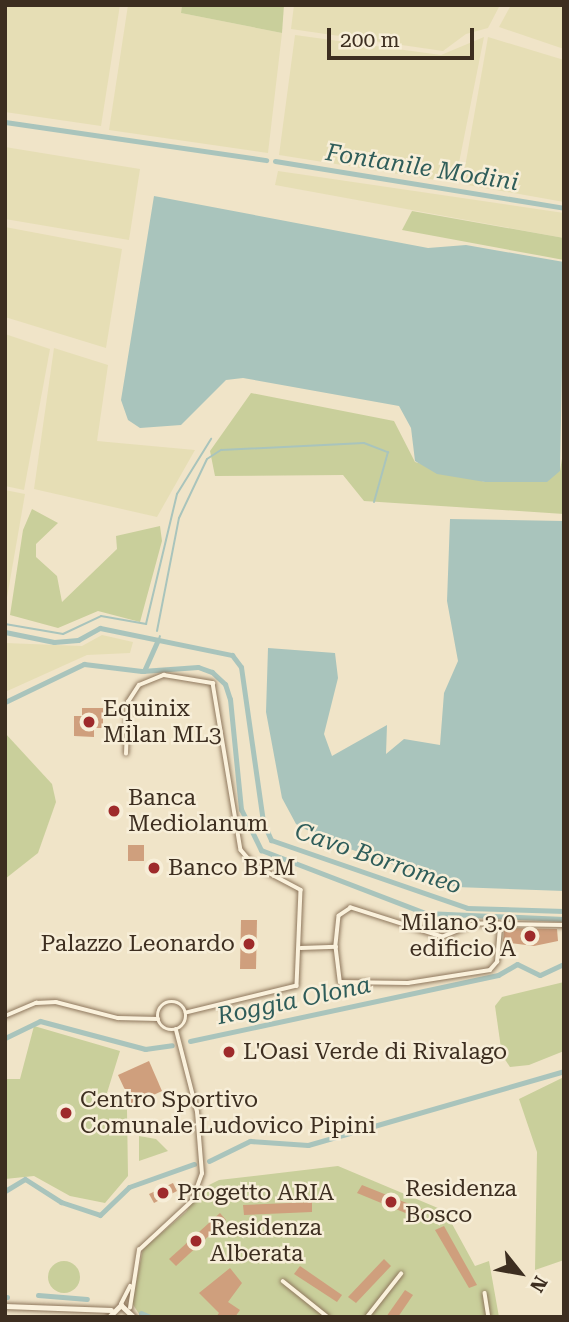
<!DOCTYPE html>
<html>
<head>
<meta charset="utf-8">
<style>
	body { margin:0 }
	#map { position:relative; width:569px; height:1322px; overflow:hidden; background:#f0e4c8; font-family:"Roboto Serif",serif }
	div>[style] { position:absolute }
	.farmland>* { inset:0; background:#e6deb5 }
	.green>* { inset:0; background:#c9cf9b }
	.round { border-radius:50% }
	.water>* { inset:0; background:#a9c4bc }
	.stream>* { height:2px; margin:-1px; padding:0 1px; transform-origin:1px; border-radius:1px; background:#a9c4bc }
	.canal>* { height:5px; margin:-2.5px; padding:0 2.5px; transform-origin:2.5px; border-radius:2.5px; background:#a9c4bc }
	.building>* { inset:0; background:#cf9f7d }
	.roads { filter:drop-shadow(0 0 2px #8d765c) drop-shadow(0 0 2px #8d765c) }
	.minor>* { height:3.5px; margin:-1.75px; padding:0 1.75px; transform-origin:1.75px; border-radius:1.75px; background:#faf1dc }
	.minor>.ring { margin:-1.75px; padding:0; box-sizing:content-box; background:none; border:3.5px solid #faf1dc; border-radius:50% }
	.tertiary>* { height:4.5px; margin:-2.25px; padding:0 2.25px; transform-origin:2.25px; border-radius:2.25px; background:#faf1dc }
	.dots>* { width:19px; height:19px; translate:-50% -50%; box-sizing:border-box; border:4px solid #f7eed8; border-radius:50% }
	span { translate:-50% -50%; white-space:nowrap; text-align:center; line-height:1.15; -webkit-text-stroke:5px #f7eed8; paint-order:stroke }
	.poi-label { font-size:23px; color:#3d2e20 }
	.left { translate:0 -50%; text-align:left }
	.right { translate:-100% -50%; text-align:right }
	.water-label { font-size:24px; color:#2f5d5a; font-style:italic }
	.frame { position:absolute; inset:0; border:7px solid #3d2e20; pointer-events:none }
	.north { position:absolute; left:485px; top:1238px; width:70px; height:70px; -webkit-text-stroke:5px #f7eed8; paint-order:stroke; rotate:121deg; font-size:19px; font-weight:700; line-height:28px; text-align:center; color:#3d2e20 }
	.north::after { content:''; display:block; margin:auto; width:24px; height:32px; background:#3d2e20; clip-path:polygon(50% 0,100% 100%,50% 72%,0 100%) }
	.scale { position:absolute; left:327px; top:28px; width:147px; height:32px; box-sizing:border-box; border:4px solid #3d2e20; border-top:0; padding-left:9px; font-size:21px; line-height:24px; white-space:nowrap; color:#3d2e20; -webkit-text-stroke:5px #f7eed8; paint-order:stroke }
</style>
</head>
<body>
<div id="map">
	<div class="farmland">
		<i style="clip-path:polygon(5px 5px,120px 5px,101px 126px,5px 112px)"></i>
		<i style="clip-path:polygon(128px 5px,182px 5px,181px 13px,282px 33px,268px 153px,109px 130px)"></i>
		<i style="clip-path:polygon(294px 5px,500px 5px,488px 28px,466px 34px,443px 51px,291px 29px)"></i>
		<i style="clip-path:polygon(511px 5px,564px 5px,564px 49px,499px 27px)"></i>
		<i style="clip-path:polygon(295px 35px,441px 55px,484px 37px,455px 183px,279px 155px)"></i>
		<i style="clip-path:polygon(488px 37px,564px 60px,564px 202px,462px 184px)"></i>
		<i style="clip-path:polygon(5px 147px,140px 169px,129px 240px,5px 219px)"></i>
		<i style="clip-path:polygon(278px 171px,564px 213px,564px 238px,275px 185px)"></i>
		<i style="clip-path:polygon(5px 227px,122px 249px,106px 348px,5px 317px)"></i>
		<i style="clip-path:polygon(5px 334px,50px 349px,24px 490px,5px 486px)"></i>
		<i style="clip-path:polygon(54px 348px,108px 365px,97px 441px,195px 450px,157px 517px,34px 489px)"></i>
		<i style="clip-path:polygon(5px 490px,25px 494px,5px 609px)"></i>
		<i style="clip-path:polygon(102px 635px,133px 642px,130px 653px,87px 655px,5px 692px,5px 643px,82px 646px)"></i>
	</div>
	<div class="green">
		<i style="clip-path:polygon(182px 5px,284px 5px,282px 33px,181px 13px)"></i>
		<i style="clip-path:polygon(412px 211px,564px 238px,564px 260px,402px 230px)"></i>
		<i style="clip-path:polygon(251px 393px,394px 421px,415px 462px,485px 482px,560px 471px,564px 446px,564px 514px,364px 501px,343px 475px,215px 476px,210px 451px)"></i>
		<i style="clip-path:polygon(32px 509px,58px 523px,36px 544px,36px 557px,57px 576px,62px 602px,117px 549px,116px 536px,160px 526px,162px 541px,140px 622px,98px 611px,58px 628px,10px 615px,23px 530px)"></i>
		<i style="clip-path:polygon(5px 733px,52px 784px,56px 802px,38px 853px,5px 879px)"></i>
		<i style="clip-path:polygon(564px 982px,564px 1051px,529px 1065px,510px 1067px,502px 1055px,495px 1006px,502px 997px)"></i>
		<i style="clip-path:polygon(34px 1026px,120px 1051px,107px 1093px,127px 1110px,128px 1176px,105px 1203px,70px 1196px,34px 1176px,5px 1179px,5px 1079px,20px 1079px)"></i>
		<i style="clip-path:polygon(564px 1077px,564px 1260px,535px 1270px,537px 1152px,519px 1099px)"></i>
		<i style="clip-path:polygon(139px 1136px,156px 1139px,168px 1151px,139px 1161px)"></i>
		<i style="clip-path:polygon(338px 1166px,445px 1211px,475px 1266px,489px 1261px,499px 1317px,141px 1317px,132px 1303px,143px 1249px,186px 1212px,201px 1189px,219px 1180px)"></i>
		<i class="round" style="left:48px;top:1261px;width:32px;height:32px"></i>
	</div>
	<div class="water">
		<i style="clip-path:polygon(154px 196px,428px 248px,466px 245px,564px 262px,560px 471px,547px 482px,485px 482px,437px 474px,415px 461px,411px 428px,399px 406px,243px 378px,226px 380px,181px 425px,140px 428px,128px 420px,121px 400px)"></i>
		<i style="clip-path:polygon(450px 519px,564px 521px,564px 891px,456px 887px,325px 840px,296px 824px,282px 798px,266px 712px,268px 648px,335px 653px,338px 678px,324px 734px,332px 756px,387px 725px,386px 754px,404px 739px,440px 745px,444px 693px,458px 661px,447px 601px)"></i>
	</div>
	<div class="stream">
		<i style="left:5px;top:624px;width:59px;rotate:9.8deg"></i>
		<i style="left:63px;top:634px;width:42px;rotate:-25.3deg"></i>
		<i style="left:101px;top:616px;width:46px;rotate:10.1deg"></i>
		<i style="left:146px;top:624px;width:134px;rotate:-76.6deg"></i>
		<i style="left:177px;top:494px;width:65px;rotate:-58.3deg"></i>
		<i style="left:157px;top:631px;width:115px;rotate:-79deg"></i>
		<i style="left:179px;top:518px;width:65px;rotate:-64.6deg"></i>
		<i style="left:207px;top:459px;width:17px;rotate:-33deg"></i>
		<i style="left:221px;top:450px;width:143px;rotate:-2.8deg"></i>
		<i style="left:364px;top:443px;width:26px;rotate:21deg"></i>
		<i style="left:388px;top:452px;width:52px;rotate:105.6deg"></i>
		<i style="left:159px;top:639px;width:3px;rotate:-72deg"></i>
	</div>
	<div class="canal">
		<i style="left:5px;top:122px;width:264px;rotate:8.3deg"></i>
		<i style="left:275px;top:161px;width:293px;rotate:9.2deg"></i>
		<i style="left:5px;top:632px;width:50px;rotate:11.5deg"></i>
		<i style="left:54px;top:642px;width:24px;rotate:-5deg"></i>
		<i style="left:78px;top:640px;width:25px;rotate:-29deg"></i>
		<i style="left:100px;top:628px;width:135px;rotate:11.6deg"></i>
		<i style="left:232px;top:655px;width:15px;rotate:53deg"></i>
		<i style="left:241px;top:667px;width:157px;rotate:81.9deg"></i>
		<i style="left:263px;top:822px;width:20px;rotate:66deg"></i>
		<i style="left:271px;top:840px;width:207px;rotate:19.1deg"></i>
		<i style="left:467px;top:908px;width:97px;rotate:1.8deg"></i>
		<i style="left:144px;top:671px;width:34px;rotate:-66deg"></i>
		<i style="left:5px;top:702px;width:88px;rotate:-25.7deg"></i>
		<i style="left:84px;top:664px;width:58px;rotate:6.9deg"></i>
		<i style="left:142px;top:671px;width:56px;rotate:-4.1deg"></i>
		<i style="left:198px;top:667px;width:15px;rotate:20deg"></i>
		<i style="left:212px;top:672px;width:18px;rotate:43deg"></i>
		<i style="left:225px;top:684px;width:16px;rotate:72deg"></i>
		<i style="left:230px;top:699px;width:111px;rotate:84.3deg"></i>
		<i style="left:241px;top:809px;width:46px;rotate:64deg"></i>
		<i style="left:261px;top:850px;width:176px;rotate:21deg"></i>
		<i style="left:425px;top:913px;width:139px;rotate:2.5deg"></i>
		<i style="left:5px;top:1038px;width:39px;rotate:-26deg"></i>
		<i style="left:40px;top:1021px;width:109px;rotate:14.9deg"></i>
		<i style="left:145px;top:1049px;width:27px;rotate:-8deg"></i>
		<i style="left:190px;top:1041px;width:315px;rotate:-12.1deg"></i>
		<i style="left:498px;top:975px;width:22px;rotate:-30deg"></i>
		<i style="left:517px;top:964px;width:25px;rotate:26deg"></i>
		<i style="left:540px;top:975px;width:26px;rotate:-25deg"></i>
		<i style="left:209px;top:1161px;width:46px;rotate:-26deg"></i>
		<i style="left:250px;top:1141px;width:58px;rotate:3.9deg"></i>
		<i style="left:308px;top:1145px;width:266px;rotate:-16.1deg"></i>
		<i style="left:5px;top:1191px;width:23px;rotate:-31deg"></i>
		<i style="left:25px;top:1179px;width:43px;rotate:32.6deg"></i>
		<i style="left:61px;top:1202px;width:41px;rotate:18.4deg"></i>
		<i style="left:100px;top:1215px;width:40px;rotate:-44deg"></i>
		<i style="left:129px;top:1187px;width:69px;rotate:-19.5deg"></i>
		<i style="left:38px;top:1295px;width:49px;rotate:4.7deg"></i>
		<i style="left:5px;top:1297px;width:2px"></i>
		<i style="left:141px;top:1313px;width:10px;rotate:24deg"></i>
	</div>
	<div class="building">
		<i style="clip-path:polygon(82px 708px,103px 708px,103px 728px,94px 728px,94px 737px,74px 736px,74px 716px,82px 716px)"></i>
		<i style="clip-path:polygon(128px 845px,144px 845px,144px 861px,128px 861px)"></i>
		<i style="clip-path:polygon(241px 920px,257px 920px,256px 969px,240px 969px)"></i>
		<i style="clip-path:polygon(504px 928px,557px 929px,558px 941px,534px 946px,503px 942px)"></i>
		<i style="clip-path:polygon(149px 1061px,162px 1091px,132px 1105px,118px 1075px)"></i>
		<i style="clip-path:polygon(173px 1183px,177px 1191px,154px 1203px,149px 1194px)"></i>
		<i style="clip-path:polygon(362px 1185px,424px 1210px,420px 1219px,357px 1193px)"></i>
		<i style="clip-path:polygon(312px 1202px,312px 1212px,244px 1215px,243px 1205px)"></i>
		<i style="clip-path:polygon(220px 1213px,226px 1220px,176px 1266px,169px 1259px)"></i>
		<i style="clip-path:polygon(444px 1226px,477px 1285px,469px 1288px,435px 1230px)"></i>
		<i style="clip-path:polygon(384px 1259px,391px 1266px,356px 1303px,348px 1297px)"></i>
		<i style="clip-path:polygon(300px 1266px,342px 1295px,337px 1302px,294px 1274px)"></i>
		<i style="clip-path:polygon(230px 1268px,242px 1283px,228px 1302px,240px 1310px,235px 1317px,216px 1317px,219px 1313px,199px 1293px)"></i>
		<i style="clip-path:polygon(405px 1290px,413px 1295px,398px 1317px,386px 1317px)"></i>
	</div>
	<div class="roads">
		<div class="minor">
			<i style="left:126px;top:754px;width:52px;rotate:-87.8deg"></i>
			<i style="left:128px;top:702px;width:20px;rotate:-57deg"></i>
			<i style="left:139px;top:685px;width:27px;rotate:-22deg"></i>
			<i style="left:164px;top:675px;width:50px;rotate:9.3deg"></i>
			<i style="left:213px;top:683px;width:169px;rotate:80.5deg"></i>
			<i style="left:241px;top:850px;width:20px;rotate:49deg"></i>
			<i style="left:254px;top:865px;width:53px;rotate:28deg"></i>
			<i style="left:301px;top:890px;width:96px;rotate:92.4deg"></i>
			<i style="left:297px;top:986px;width:114px;rotate:166.3deg"></i>
			<i style="left:500px;top:924px;width:64px;rotate:0.9deg"></i>
			<i style="left:301px;top:948px;width:35px;rotate:-2deg"></i>
			<i style="left:336px;top:947px;width:35px;rotate:83deg"></i>
			<i style="left:340px;top:982px;width:68px;rotate:0.8deg"></i>
			<i style="left:408px;top:983px;width:83px;rotate:-9deg"></i>
			<i style="left:490px;top:970px;width:11px;rotate:-49deg"></i>
			<i style="left:497px;top:962px;width:38px;rotate:-85deg"></i>
			<i style="left:500px;top:924px;width:25px;rotate:180deg"></i>
			<i style="left:475px;top:924px;width:35px;rotate:158deg"></i>
			<i style="left:442px;top:937px;width:96px;rotate:-162.3deg"></i>
			<i style="left:351px;top:908px;width:14px;rotate:146deg"></i>
			<i style="left:339px;top:916px;width:31px;rotate:96deg"></i>
			<i class="ring" style="left:158px;top:1002px;width:24.5px;height:24.5px"></i>
			<i style="left:5px;top:1016px;width:34px;rotate:-23deg"></i>
			<i style="left:36px;top:1003px;width:20px;rotate:-3deg"></i>
			<i style="left:56px;top:1002px;width:64px;rotate:14.5deg"></i>
			<i style="left:118px;top:1018px;width:40px;rotate:1.4deg"></i>
			<i style="left:283px;top:1281px;width:58px;rotate:38.7deg"></i>
			<i style="left:485px;top:1293px;width:24px;rotate:81deg"></i>
			<i style="left:121px;top:1304px;width:20px;rotate:-63deg"></i>
			<i style="left:130px;top:1308px;width:59px;rotate:-81.2deg"></i>
			<i style="left:139px;top:1250px;width:72px;rotate:-42.8deg"></i>
			<i style="left:192px;top:1201px;width:29px;rotate:-70deg"></i>
			<i style="left:202px;top:1174px;width:62px;rotate:-94.6deg"></i>
			<i style="left:197px;top:1112px;width:85px;rotate:-104.4deg"></i>
			<i style="left:367px;top:1317px;width:55px;rotate:-51.7deg"></i>
		</div>
		<div class="tertiary">
			<i style="left:5px;top:1306px;width:106px;rotate:2.2deg"></i>
			<i style="left:109px;top:1317px;width:17px;rotate:-45deg"></i>
			<i style="left:121px;top:1305px;width:18px;rotate:43deg"></i>
		</div>
	</div>
	<div class="dots">
		<i style="left:89px;top:722px;background:#9e2a2b"></i>
		<i style="left:114px;top:811px;background:#9e2a2b"></i>
		<i style="left:154px;top:868px;background:#9e2a2b"></i>
		<i style="left:530px;top:936px;background:#9e2a2b"></i>
		<i style="left:249px;top:944px;background:#9e2a2b"></i>
		<i style="left:229px;top:1052px;background:#9e2a2b"></i>
		<i style="left:66px;top:1113px;background:#9e2a2b"></i>
		<i style="left:163px;top:1193px;background:#9e2a2b"></i>
		<i style="left:391px;top:1202px;background:#9e2a2b"></i>
		<i style="left:196px;top:1241px;background:#9e2a2b"></i>
	</div>
	<div class="poi-label">
		<span class="left" style="left:103px;top:722px">Equinix<br>Milan ML3</span>
		<span class="left" style="left:128px;top:811px">Banca<br>Mediolanum</span>
		<span class="left" style="left:168px;top:868px">Banco BPM</span>
		<span class="right" style="left:516px;top:936px">Milano 3.0<br>edificio A</span>
		<span class="right" style="left:235px;top:944px">Palazzo Leonardo</span>
		<span class="left" style="left:243px;top:1052px">L'Oasi Verde di Rivalago</span>
		<span class="left" style="left:80px;top:1113px">Centro Sportivo<br>Comunale Ludovico Pipini</span>
		<span class="left" style="left:405px;top:1202px">Residenza<br>Bosco</span>
		<span class="left" style="left:177px;top:1193px">Progetto ARIA</span>
		<span class="left" style="left:210px;top:1241px">Residenza<br>Alberata</span>
	</div>
	<div class="water-label">
		<span style="left:422px;top:168px;rotate:9deg">Fontanile Modini</span>
		<span style="left:378px;top:859px;rotate:19deg">Cavo Borromeo</span>
		<span style="left:294px;top:1001px;rotate:-12deg">Roggia Olona</span>
	</div>
	<div class="frame"></div>
	<div class="north">N</div>
	<div class="scale">200 m</div>
</div>
</body>
</html>
